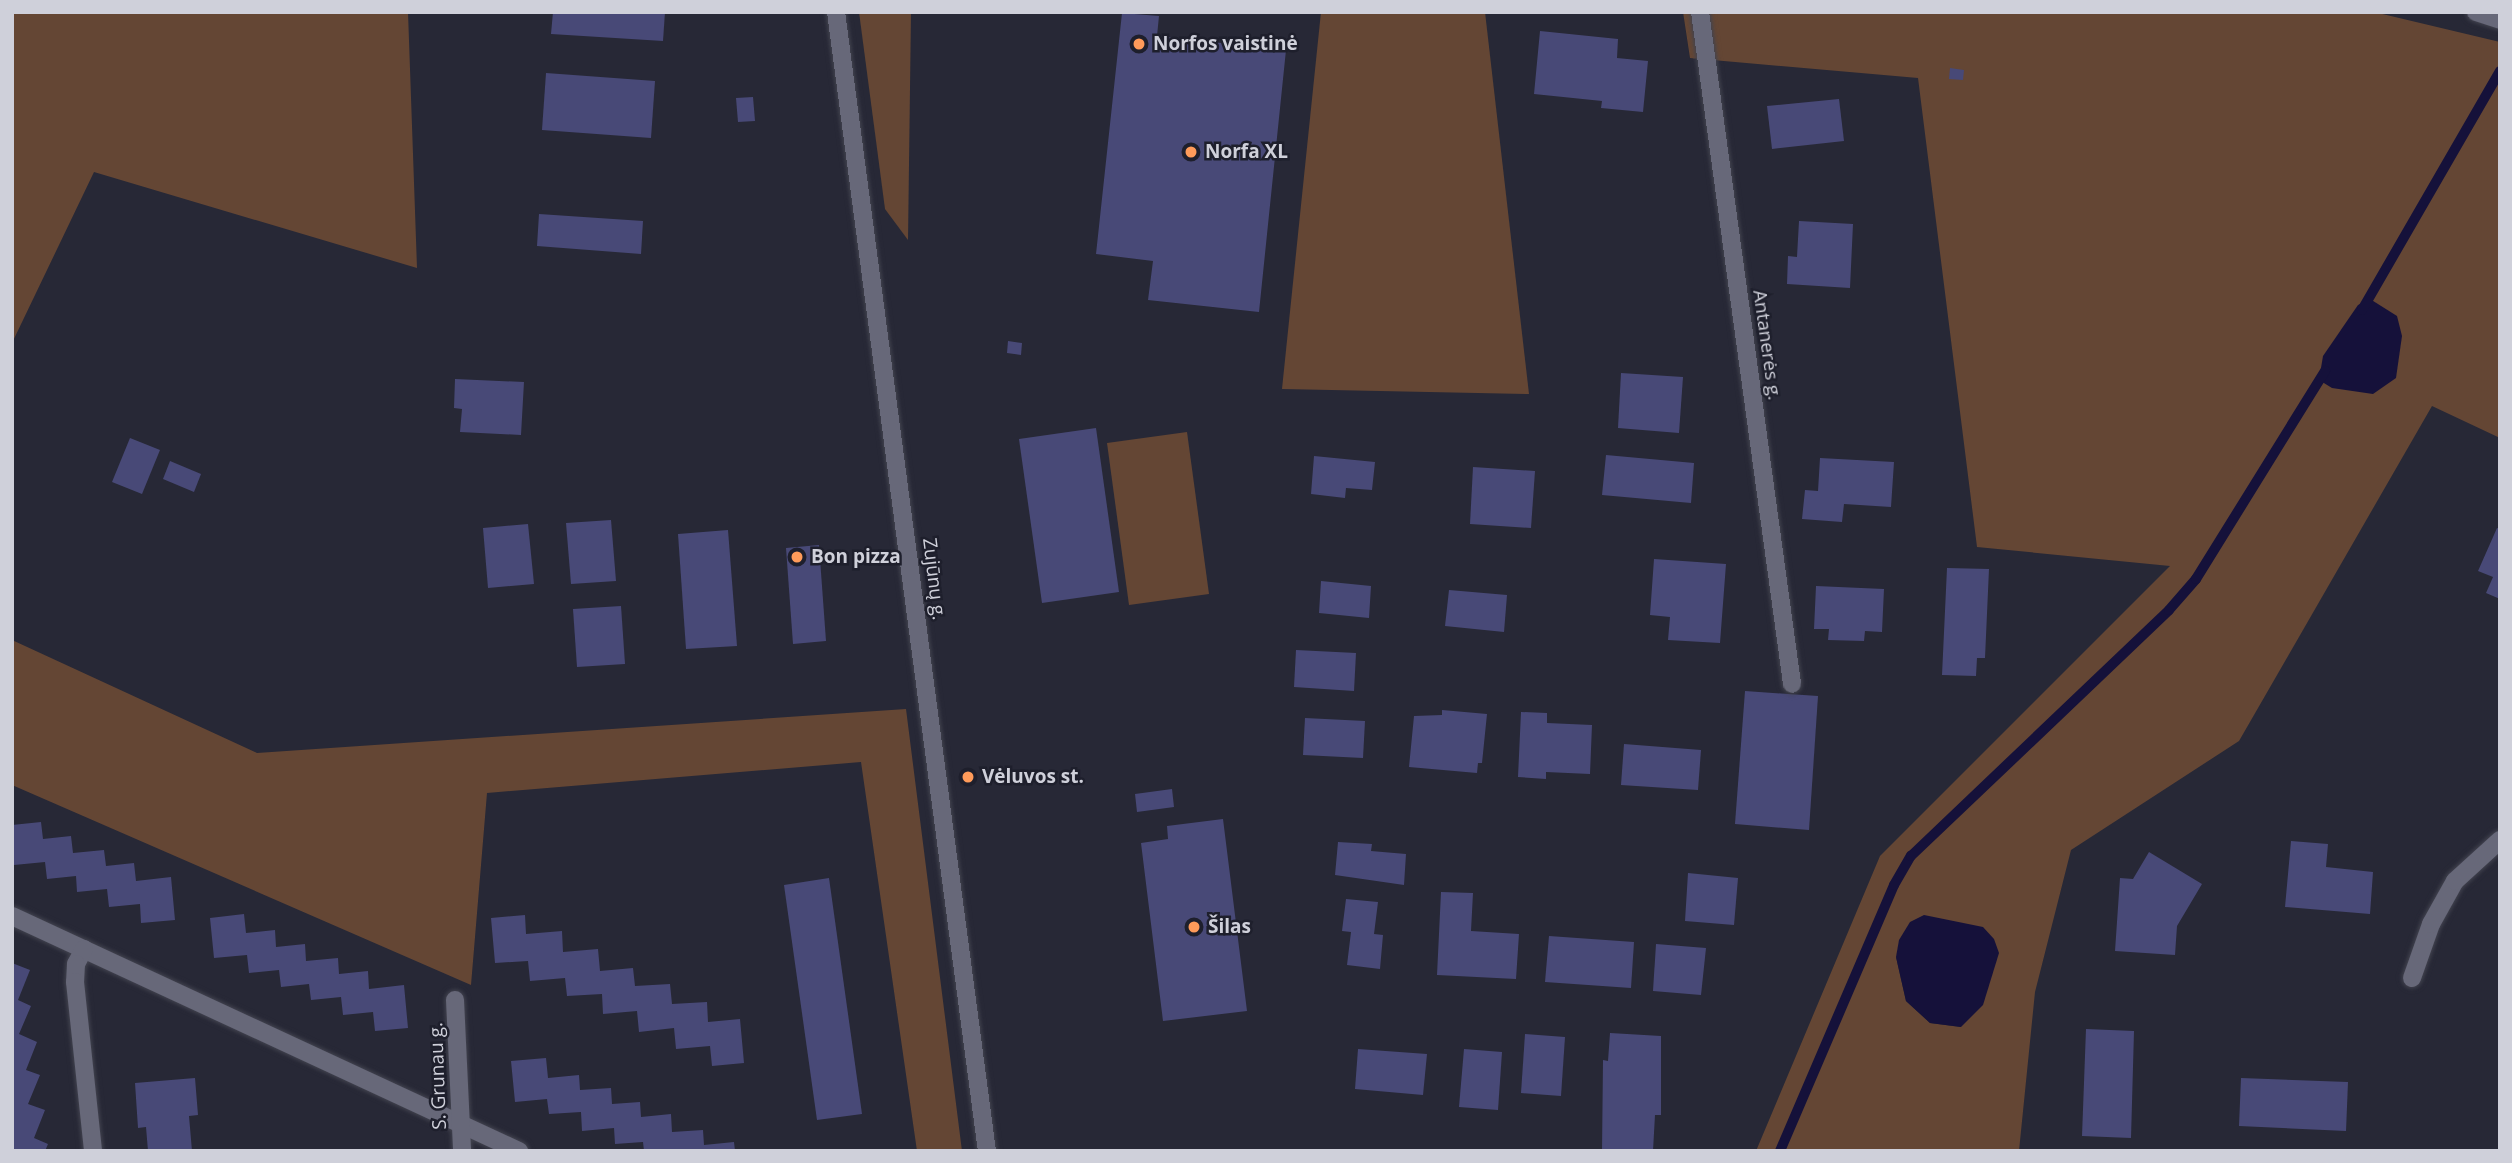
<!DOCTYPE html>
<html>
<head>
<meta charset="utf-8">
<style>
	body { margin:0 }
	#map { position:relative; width:2512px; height:1163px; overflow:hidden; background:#272836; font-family:"Open Sans",sans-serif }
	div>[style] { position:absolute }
	.green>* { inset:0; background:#644634 }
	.water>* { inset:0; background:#15113a }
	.stream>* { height:10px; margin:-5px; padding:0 5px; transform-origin:5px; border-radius:5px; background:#15113a }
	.building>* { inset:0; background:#484977 }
	.roads { filter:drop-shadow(0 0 2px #42434f) drop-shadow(0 0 2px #42434f) }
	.minor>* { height:18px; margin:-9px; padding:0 9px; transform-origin:9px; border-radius:9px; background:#676879 }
	.secondary>* { height:18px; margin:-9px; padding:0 9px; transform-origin:9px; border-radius:9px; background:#676879 }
	.dots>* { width:19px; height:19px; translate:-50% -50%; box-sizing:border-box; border:4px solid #1e1f2c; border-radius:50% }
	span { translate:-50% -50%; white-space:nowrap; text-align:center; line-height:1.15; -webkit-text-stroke:5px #1e1f2c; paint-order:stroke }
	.poi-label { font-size:19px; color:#cfd0da; font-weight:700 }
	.left { translate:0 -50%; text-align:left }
	.street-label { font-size:19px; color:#cfd0da }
	.frame { position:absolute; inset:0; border:14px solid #cfd0da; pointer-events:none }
</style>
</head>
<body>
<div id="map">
	<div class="green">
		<i style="clip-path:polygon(12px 12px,408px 12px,417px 268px,94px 172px,12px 343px)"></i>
		<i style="clip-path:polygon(859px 12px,911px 12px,908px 240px,885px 209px)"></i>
		<i style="clip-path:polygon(1321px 12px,1485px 12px,1529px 394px,1282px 389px)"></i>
		<i style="clip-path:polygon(evenodd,1683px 12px,2374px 12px,2500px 42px,2500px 438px,2432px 406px,2239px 741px,2071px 850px,2035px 992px,2019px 1151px,1756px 1151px,1880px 856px,2170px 566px,1977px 547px,1918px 78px,1690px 58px,1683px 12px,1896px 957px,1961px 1027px,1930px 1023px,1906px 1001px,1896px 957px)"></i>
		<i style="clip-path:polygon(1187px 432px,1209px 594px,1129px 605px,1107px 443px)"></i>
		<i style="clip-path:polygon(12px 640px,257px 753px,906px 709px,962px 1151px,917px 1151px,861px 762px,487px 793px,471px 985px,12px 785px)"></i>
	</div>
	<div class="water">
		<i style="clip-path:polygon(2370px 299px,2397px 316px,2402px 336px,2396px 378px,2373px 394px,2332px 388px,2319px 380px,2323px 356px,2358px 305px)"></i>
		<i style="clip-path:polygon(1924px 915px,1983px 927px,1994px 939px,1999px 953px,1983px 1005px,1961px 1027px,1930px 1023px,1906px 1001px,1896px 957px,1899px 940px,1910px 922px)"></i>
	</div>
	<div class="stream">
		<i style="left:2362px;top:310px;width:276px;rotate:-60deg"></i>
		<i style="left:1780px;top:1151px;width:289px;rotate:-66.8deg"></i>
		<i style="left:1894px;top:885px;width:34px;rotate:-60deg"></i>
		<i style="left:1911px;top:856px;width:356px;rotate:-43.6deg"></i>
		<i style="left:2169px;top:610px;width:41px;rotate:-48.9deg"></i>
		<i style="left:2196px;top:579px;width:245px;rotate:-58.2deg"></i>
	</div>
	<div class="building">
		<i style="clip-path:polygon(553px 12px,665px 12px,663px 41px,551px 34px)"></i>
		<i style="clip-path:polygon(1122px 13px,1159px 16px,1157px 36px,1286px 50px,1259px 312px,1148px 300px,1153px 261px,1096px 254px)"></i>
		<i style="clip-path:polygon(1540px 31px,1618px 39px,1617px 58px,1648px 61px,1643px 112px,1601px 108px,1602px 101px,1534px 94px)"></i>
		<i style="clip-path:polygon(1950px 68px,1964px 70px,1963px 80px,1949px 79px)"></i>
		<i style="clip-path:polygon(546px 73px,655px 81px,651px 138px,542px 130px)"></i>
		<i style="clip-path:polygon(753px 97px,755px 121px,738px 122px,736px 98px)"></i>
		<i style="clip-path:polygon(1839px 99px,1844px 141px,1772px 149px,1767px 106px)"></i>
		<i style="clip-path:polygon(539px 214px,643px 221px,641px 254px,537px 246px)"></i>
		<i style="clip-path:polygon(1799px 221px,1853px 224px,1850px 288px,1787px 284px,1788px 256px,1797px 257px)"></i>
		<i style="clip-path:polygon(1008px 341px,1022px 343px,1021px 355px,1007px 353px)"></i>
		<i style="clip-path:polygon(1621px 373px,1683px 377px,1679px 433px,1618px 428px)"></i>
		<i style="clip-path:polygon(455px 379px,524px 382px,521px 435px,460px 432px,462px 409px,454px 408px)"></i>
		<i style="clip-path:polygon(1096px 428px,1119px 592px,1042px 603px,1019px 439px)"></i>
		<i style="clip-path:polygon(130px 438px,160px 450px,142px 494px,112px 482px)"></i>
		<i style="clip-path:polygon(1606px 455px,1694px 463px,1691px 503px,1602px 495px)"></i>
		<i style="clip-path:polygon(1314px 456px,1375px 462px,1372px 490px,1346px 488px,1345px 498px,1311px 494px)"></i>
		<i style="clip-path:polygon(1820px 458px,1894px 462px,1891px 507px,1844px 504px,1842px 522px,1802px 519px,1805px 490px,1818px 491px)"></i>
		<i style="clip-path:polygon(170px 461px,201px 474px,194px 492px,163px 479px)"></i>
		<i style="clip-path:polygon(1473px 467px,1535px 471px,1531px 528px,1470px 524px)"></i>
		<i style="clip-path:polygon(611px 520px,616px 581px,571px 584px,566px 523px)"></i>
		<i style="clip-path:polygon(528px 524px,534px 584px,488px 588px,483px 528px)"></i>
		<i style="clip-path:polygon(2497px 528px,2500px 529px,2500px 599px,2486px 593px,2493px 577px,2478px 571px)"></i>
		<i style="clip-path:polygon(728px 530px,737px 646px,686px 649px,678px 534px)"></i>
		<i style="clip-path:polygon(819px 545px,826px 641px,793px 644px,786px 548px)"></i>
		<i style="clip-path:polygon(1654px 559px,1726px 564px,1720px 643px,1668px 640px,1670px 617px,1650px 615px)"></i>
		<i style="clip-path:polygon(1947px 568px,1989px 569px,1985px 658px,1977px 658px,1976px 676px,1942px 675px)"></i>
		<i style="clip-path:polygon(1321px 581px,1371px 586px,1369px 618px,1319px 613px)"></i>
		<i style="clip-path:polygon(1816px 586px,1884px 589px,1882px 632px,1865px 631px,1864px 641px,1828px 640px,1829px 629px,1814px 629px)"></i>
		<i style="clip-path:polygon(1449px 590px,1507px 595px,1504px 632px,1445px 626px)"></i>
		<i style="clip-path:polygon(621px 606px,625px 664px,577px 667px,573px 609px)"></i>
		<i style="clip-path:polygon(1296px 650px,1356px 653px,1354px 691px,1294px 687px)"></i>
		<i style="clip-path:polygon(1745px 691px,1818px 696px,1809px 830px,1735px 824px)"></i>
		<i style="clip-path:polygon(1442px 710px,1487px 714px,1482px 763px,1478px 763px,1477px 773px,1409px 767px,1414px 716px,1442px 715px)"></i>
		<i style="clip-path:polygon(1521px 712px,1547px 713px,1547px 723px,1592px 725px,1590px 774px,1546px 772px,1546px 779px,1518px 777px)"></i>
		<i style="clip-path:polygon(1305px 718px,1365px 721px,1363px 758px,1303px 755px)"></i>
		<i style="clip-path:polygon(1624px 744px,1701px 750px,1698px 790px,1621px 785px)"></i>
		<i style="clip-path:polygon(1172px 789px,1174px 807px,1137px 812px,1135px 794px)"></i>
		<i style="clip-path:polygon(1223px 819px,1247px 1011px,1163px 1021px,1141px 843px,1168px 839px,1167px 826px)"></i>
		<i style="clip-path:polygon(41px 822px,43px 839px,71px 836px,73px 853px,104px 850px,106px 866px,134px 863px,136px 881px,171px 877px,175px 920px,141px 923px,140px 904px,109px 907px,107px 889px,77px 892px,76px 876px,47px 879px,45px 862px,14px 865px,12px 825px)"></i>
		<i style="clip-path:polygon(2291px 841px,2328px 844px,2326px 867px,2373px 872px,2370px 914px,2285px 907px)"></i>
		<i style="clip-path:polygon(1338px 842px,1372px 844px,1371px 851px,1406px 854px,1404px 885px,1335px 875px)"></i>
		<i style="clip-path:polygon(2149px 852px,2202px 884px,2177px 926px,2175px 955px,2115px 951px,2120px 878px,2133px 879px)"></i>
		<i style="clip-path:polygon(1688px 873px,1738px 878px,1734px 925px,1685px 921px)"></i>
		<i style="clip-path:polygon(829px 878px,862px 1114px,817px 1120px,784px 885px)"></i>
		<i style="clip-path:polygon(1441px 892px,1473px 893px,1471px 931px,1519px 934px,1516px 979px,1437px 975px)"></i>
		<i style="clip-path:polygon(1346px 899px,1378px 902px,1374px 934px,1383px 935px,1380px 969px,1347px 965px,1351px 932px,1342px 931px)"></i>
		<i style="clip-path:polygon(244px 914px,246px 933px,275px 930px,276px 947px,305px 944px,306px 961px,338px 958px,339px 974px,368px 971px,369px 989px,404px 985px,408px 1028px,375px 1031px,373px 1012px,343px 1015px,341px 997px,311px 1000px,309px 984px,281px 987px,279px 970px,249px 973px,247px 955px,214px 958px,210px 918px)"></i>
		<i style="clip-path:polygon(525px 915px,526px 934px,562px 931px,563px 952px,598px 949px,600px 971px,633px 968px,635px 986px,670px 984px,672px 1004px,707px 1002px,708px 1022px,740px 1019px,744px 1063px,712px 1066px,710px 1046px,676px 1049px,674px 1028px,639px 1032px,637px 1011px,603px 1014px,602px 994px,567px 996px,565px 978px,530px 981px,528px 961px,495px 963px,491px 918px)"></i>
		<i style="clip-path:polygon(1549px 936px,1634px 942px,1631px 988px,1545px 982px)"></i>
		<i style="clip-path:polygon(1656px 944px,1706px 948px,1701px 995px,1653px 991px)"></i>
		<i style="clip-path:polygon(12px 963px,30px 970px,18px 1000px,31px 1006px,19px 1034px,37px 1042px,26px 1070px,40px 1075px,28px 1104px,45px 1110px,34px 1138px,48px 1144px,45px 1151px,12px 1151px)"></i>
		<i style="clip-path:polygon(2086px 1029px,2134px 1031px,2131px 1138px,2082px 1136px)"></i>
		<i style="clip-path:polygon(1610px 1033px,1661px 1036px,1661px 1115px,1655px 1115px,1653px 1151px,1602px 1151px,1603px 1060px,1608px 1061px)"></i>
		<i style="clip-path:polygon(1525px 1034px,1565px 1037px,1561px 1096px,1521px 1093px)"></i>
		<i style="clip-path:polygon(1358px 1049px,1427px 1054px,1423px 1095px,1355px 1089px)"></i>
		<i style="clip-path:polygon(1464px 1049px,1502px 1052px,1498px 1110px,1459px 1107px)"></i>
		<i style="clip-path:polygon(546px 1058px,548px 1078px,579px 1075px,580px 1090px,611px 1088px,612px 1104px,640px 1102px,641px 1117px,671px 1114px,672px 1132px,703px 1130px,704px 1145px,734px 1142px,735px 1151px,644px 1151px,643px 1142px,615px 1144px,614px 1128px,582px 1131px,581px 1112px,549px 1114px,547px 1099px,515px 1102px,511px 1061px)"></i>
		<i style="clip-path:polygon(195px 1078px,198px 1115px,189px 1116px,192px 1151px,148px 1151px,146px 1127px,138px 1128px,135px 1083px)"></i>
		<i style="clip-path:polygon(2241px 1078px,2348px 1082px,2346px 1131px,2239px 1126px)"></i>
	</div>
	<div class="roads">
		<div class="minor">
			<i style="left:1700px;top:12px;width:678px;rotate:82.2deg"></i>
			<i style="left:12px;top:916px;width:559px;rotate:24.87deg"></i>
			<i style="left:84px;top:949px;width:17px;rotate:118deg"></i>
			<i style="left:76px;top:964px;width:18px;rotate:93deg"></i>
			<i style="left:75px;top:982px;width:170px;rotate:83.9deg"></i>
			<i style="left:2412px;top:978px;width:57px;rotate:-70.6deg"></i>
			<i style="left:2431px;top:924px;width:49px;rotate:-60.8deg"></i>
			<i style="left:2455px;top:881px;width:61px;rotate:-42.3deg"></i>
			<i style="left:455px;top:1000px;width:151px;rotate:87.3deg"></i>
		</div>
		<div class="secondary">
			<i style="left:836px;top:12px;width:1149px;rotate:82.45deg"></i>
			<i style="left:2476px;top:12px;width:25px;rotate:18deg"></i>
		</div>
	</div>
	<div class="dots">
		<i style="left:1139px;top:44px;background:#ff9b5a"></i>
		<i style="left:1191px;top:152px;background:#ff9b5a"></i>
		<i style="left:797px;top:557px;background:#ff9b5a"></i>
		<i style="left:968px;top:777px;background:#ff9b5a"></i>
		<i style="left:1194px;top:927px;background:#ff9b5a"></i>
	</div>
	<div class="poi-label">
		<span class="left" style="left:1153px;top:44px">Norfos vaistinė</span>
		<span class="left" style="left:1205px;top:152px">Norfa XL</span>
		<span class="left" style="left:811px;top:557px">Bon pizza</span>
		<span class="left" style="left:982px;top:777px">Vėluvos st.</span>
		<span class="left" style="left:1208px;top:927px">Šilas</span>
	</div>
	<div class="street-label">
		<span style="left:1767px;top:345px;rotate:82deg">Antanerės g.</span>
		<span style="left:934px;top:579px;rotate:83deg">Zujūnų g.</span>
		<span style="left:438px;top:1076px;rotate:-92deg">S. Grunau g.</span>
	</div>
	<div class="frame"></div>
</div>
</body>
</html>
